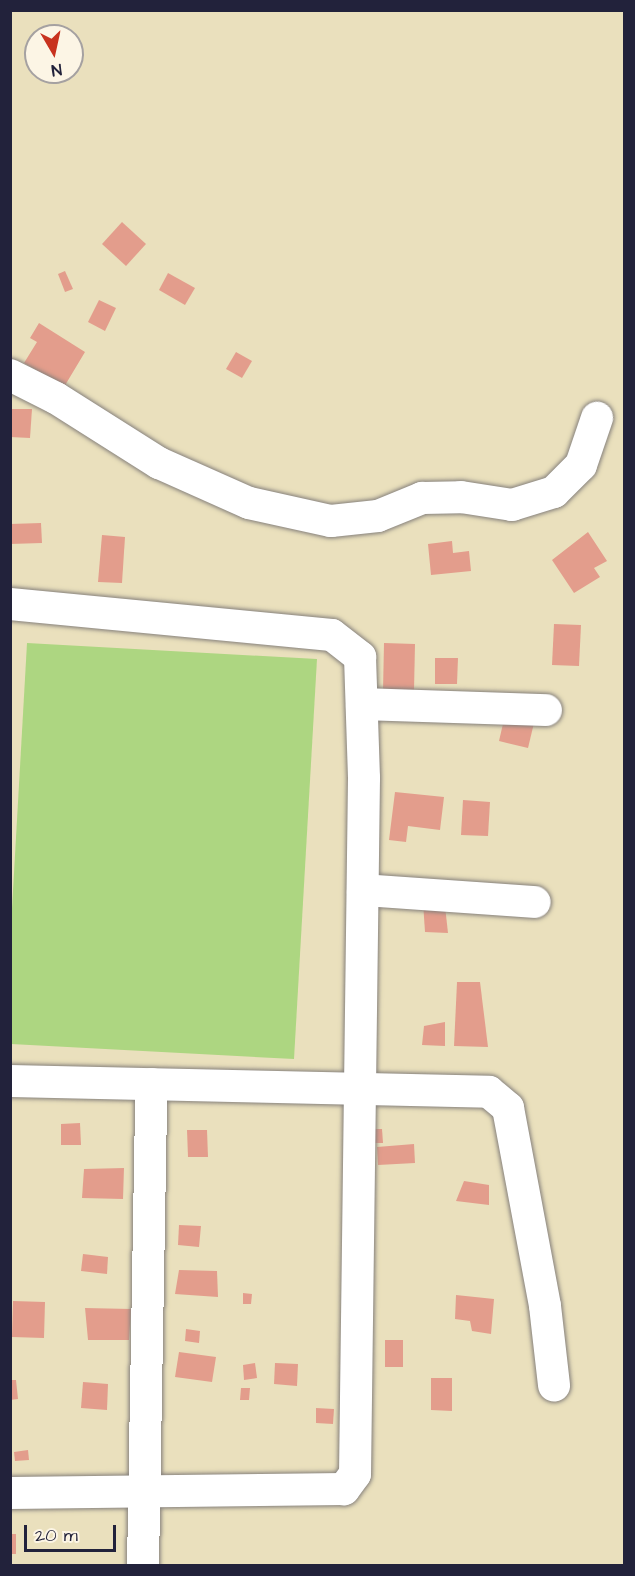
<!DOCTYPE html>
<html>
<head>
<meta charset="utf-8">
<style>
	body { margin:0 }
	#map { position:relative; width:635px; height:1576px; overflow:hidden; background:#eae0bd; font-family:"Architects Daughter",sans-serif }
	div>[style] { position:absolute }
	.green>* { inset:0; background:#add681 }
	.building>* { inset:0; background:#e39d8c }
	.roads { filter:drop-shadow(0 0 2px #86817c) drop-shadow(0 0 2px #86817c) }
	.street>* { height:32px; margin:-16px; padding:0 16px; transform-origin:16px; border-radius:16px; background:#fff }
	span { translate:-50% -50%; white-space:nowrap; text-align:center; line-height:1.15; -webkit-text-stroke:6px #fcf5e5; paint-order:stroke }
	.frame { position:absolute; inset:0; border:12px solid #22223b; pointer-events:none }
	.north { position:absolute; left:24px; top:24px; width:60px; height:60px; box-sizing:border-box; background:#fcf5e5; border:2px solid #a5a1a1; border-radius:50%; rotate:171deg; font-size:16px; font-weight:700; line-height:24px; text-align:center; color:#22223b }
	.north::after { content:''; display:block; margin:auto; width:21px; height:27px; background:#c8321e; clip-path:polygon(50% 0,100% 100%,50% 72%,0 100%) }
	.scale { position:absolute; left:24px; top:1525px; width:92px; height:27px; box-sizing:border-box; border:3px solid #22223b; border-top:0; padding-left:8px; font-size:18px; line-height:21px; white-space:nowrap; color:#22223b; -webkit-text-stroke:4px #fcf5e5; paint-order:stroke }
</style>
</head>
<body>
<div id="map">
	<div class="green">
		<i style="clip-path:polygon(27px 643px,317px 659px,294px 1059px,11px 1044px,11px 926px)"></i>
	</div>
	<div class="building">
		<i style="clip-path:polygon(122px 222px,146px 244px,126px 266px,102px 244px)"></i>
		<i style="clip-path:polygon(65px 271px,73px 289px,65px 292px,58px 274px)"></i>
		<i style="clip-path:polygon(168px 273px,195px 288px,185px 305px,159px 290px)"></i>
		<i style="clip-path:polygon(99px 300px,116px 308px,105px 331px,88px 322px)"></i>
		<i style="clip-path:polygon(39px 323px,85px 352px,64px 387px,24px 363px,37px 342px,30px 338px)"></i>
		<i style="clip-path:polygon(236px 352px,252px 361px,242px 378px,226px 369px)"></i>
		<i style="clip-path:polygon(10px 409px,32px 409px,30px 438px,10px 437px)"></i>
		<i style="clip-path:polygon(41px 523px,42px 543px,10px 544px,10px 524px)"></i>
		<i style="clip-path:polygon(588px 532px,607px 561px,594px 568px,600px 577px,574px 593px,552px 560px)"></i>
		<i style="clip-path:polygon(102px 535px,125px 537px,122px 583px,98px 582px)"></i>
		<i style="clip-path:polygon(452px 541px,453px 553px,469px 551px,471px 571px,431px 575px,428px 544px)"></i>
		<i style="clip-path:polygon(554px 624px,581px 625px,579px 666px,552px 665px)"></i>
		<i style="clip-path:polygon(384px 643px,415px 644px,414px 691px,383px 691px)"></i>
		<i style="clip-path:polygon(435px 658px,458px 658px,457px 684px,435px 684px)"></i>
		<i style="clip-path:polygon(505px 715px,534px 723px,528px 748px,499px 741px)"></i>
		<i style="clip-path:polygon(395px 792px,444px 797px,440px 830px,408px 826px,406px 842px,389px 840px)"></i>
		<i style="clip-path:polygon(463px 800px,490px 802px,488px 836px,461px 835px)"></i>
		<i style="clip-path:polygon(423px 902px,445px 906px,448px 933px,425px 932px)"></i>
		<i style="clip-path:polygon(457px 982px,480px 982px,488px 1047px,454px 1046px)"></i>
		<i style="clip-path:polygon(445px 1022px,445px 1046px,422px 1045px,424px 1026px)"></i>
		<i style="clip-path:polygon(80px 1123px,81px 1145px,61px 1145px,61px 1124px)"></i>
		<i style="clip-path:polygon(374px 1129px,382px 1129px,383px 1143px,375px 1143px)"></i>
		<i style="clip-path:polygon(187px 1130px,207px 1130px,208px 1157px,188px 1157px)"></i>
		<i style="clip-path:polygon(414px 1144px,415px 1163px,378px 1165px,377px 1147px)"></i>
		<i style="clip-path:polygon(124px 1168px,123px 1199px,82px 1198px,84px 1169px)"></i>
		<i style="clip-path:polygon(464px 1181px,489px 1185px,489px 1205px,456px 1201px)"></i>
		<i style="clip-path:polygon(179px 1225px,201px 1226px,199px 1247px,178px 1245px)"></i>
		<i style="clip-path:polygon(83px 1254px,108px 1257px,107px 1274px,81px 1271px)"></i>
		<i style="clip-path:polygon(179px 1270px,217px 1271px,218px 1297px,175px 1294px)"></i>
		<i style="clip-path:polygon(243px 1293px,252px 1294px,251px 1304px,243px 1304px)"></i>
		<i style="clip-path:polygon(456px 1295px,494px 1299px,491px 1334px,472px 1331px,470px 1321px,455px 1319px)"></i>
		<i style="clip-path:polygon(13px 1301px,45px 1302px,44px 1338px,12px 1337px)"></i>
		<i style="clip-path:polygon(85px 1308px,131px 1309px,129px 1340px,88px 1340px)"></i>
		<i style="clip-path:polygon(186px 1329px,200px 1331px,199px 1343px,185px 1341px)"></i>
		<i style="clip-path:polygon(385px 1340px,403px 1340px,403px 1367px,385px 1367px)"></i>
		<i style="clip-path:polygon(179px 1352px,216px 1357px,212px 1382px,175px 1377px)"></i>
		<i style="clip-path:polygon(255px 1363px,257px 1378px,244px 1380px,243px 1365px)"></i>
		<i style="clip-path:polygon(275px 1363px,298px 1364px,297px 1386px,274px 1384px)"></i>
		<i style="clip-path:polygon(431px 1378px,452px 1378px,452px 1411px,431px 1410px)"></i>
		<i style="clip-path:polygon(10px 1380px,16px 1380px,18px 1399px,10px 1400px)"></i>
		<i style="clip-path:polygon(83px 1382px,108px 1384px,107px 1410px,81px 1408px)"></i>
		<i style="clip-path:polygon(241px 1388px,250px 1388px,249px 1400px,240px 1400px)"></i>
		<i style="clip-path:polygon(316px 1408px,334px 1409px,333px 1424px,316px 1423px)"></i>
		<i style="clip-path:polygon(28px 1450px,29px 1460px,15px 1461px,14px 1452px)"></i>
		<i style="clip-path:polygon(10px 1534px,16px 1534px,16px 1554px,10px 1554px)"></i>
	</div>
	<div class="roads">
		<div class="street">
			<i style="left:10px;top:375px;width:51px;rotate:26.6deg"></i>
			<i style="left:56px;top:398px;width:122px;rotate:32.3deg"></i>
			<i style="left:159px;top:463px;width:98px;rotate:24deg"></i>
			<i style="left:249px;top:503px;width:84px;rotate:12.4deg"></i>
			<i style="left:331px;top:521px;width:47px;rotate:-6.1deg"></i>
			<i style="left:378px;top:516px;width:48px;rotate:-22.2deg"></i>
			<i style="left:422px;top:498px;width:39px;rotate:-1deg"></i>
			<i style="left:461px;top:497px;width:52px;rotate:8.9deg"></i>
			<i style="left:512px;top:505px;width:44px;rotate:-17.2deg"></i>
			<i style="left:554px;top:492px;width:38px;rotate:-45deg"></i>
			<i style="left:581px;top:465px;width:50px;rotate:-71.2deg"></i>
			<i style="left:10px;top:604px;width:323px;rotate:5.5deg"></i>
			<i style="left:332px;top:635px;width:36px;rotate:38deg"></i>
			<i style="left:360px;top:657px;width:121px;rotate:88.1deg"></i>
			<i style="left:364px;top:778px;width:696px;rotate:90.74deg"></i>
			<i style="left:355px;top:1474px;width:19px;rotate:126deg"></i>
			<i style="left:344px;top:1489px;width:334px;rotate:179.3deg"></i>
			<i style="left:362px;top:704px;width:184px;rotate:1.9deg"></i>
			<i style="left:363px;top:890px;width:172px;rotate:4deg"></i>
			<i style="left:10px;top:1081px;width:479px;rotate:1.3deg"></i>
			<i style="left:489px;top:1092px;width:25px;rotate:40deg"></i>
			<i style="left:508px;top:1108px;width:201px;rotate:79.4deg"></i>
			<i style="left:545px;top:1306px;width:80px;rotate:83.5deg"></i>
			<i style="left:143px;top:1566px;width:482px;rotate:-89deg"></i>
		</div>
	</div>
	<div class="frame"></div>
	<div class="north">N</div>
	<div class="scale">20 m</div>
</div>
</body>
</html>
